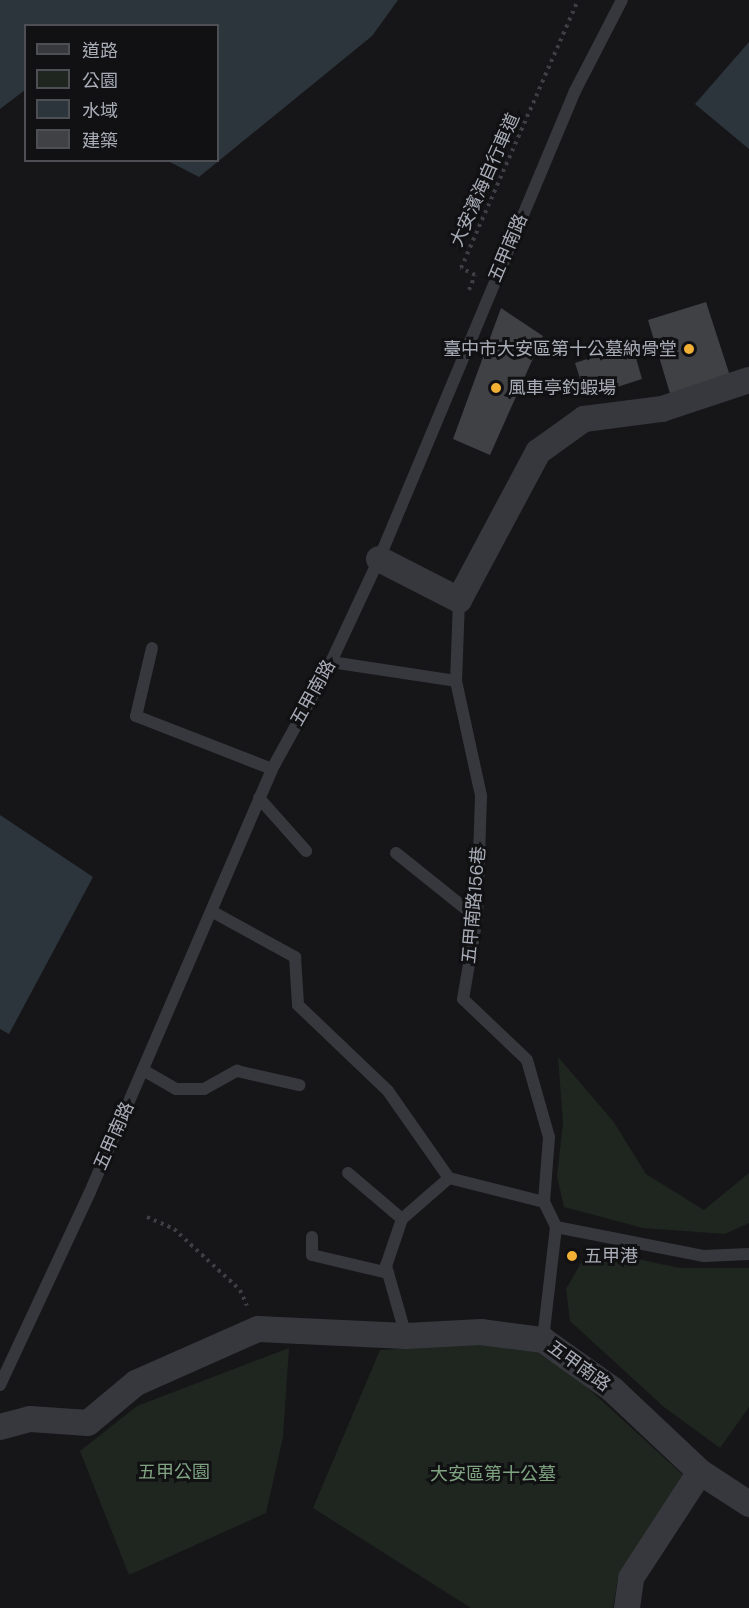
<!DOCTYPE html>
<html>
<head>
<meta charset="utf-8">
<style>
	body { margin:0 }
	#map { position:relative; width:749px; height:1608px; overflow:hidden; background:#161618; font-family:"DM Sans","Noto Sans TC",sans-serif }
	div>[style] { position:absolute }
	.green>* { inset:0; background:#1e261f }
	.water>* { inset:0; background:#2c353c }
	.building>* { inset:0; background:#404145 }
	.path>* { height:4px; margin-top:-2px; transform-origin:0; background:repeating-linear-gradient(90deg,#3d3f44 0 3px,transparent 0 7.5px) }
	.service>* { height:12px; margin:-6px; padding:0 6px; transform-origin:6px; border-radius:6px; background:#37383d }
	.minor>* { height:26px; margin:-13px; padding:0 13px; transform-origin:13px; border-radius:13px; background:#37383d }
	.dots>* { width:16px; height:16px; translate:-50% -50%; box-sizing:border-box; border:3px solid #111113; border-radius:50% }
	span { translate:-50% -50%; white-space:nowrap; text-align:center; line-height:1.15; -webkit-text-stroke:6px #111113; paint-order:stroke }
	.street-label { font-size:18px; color:#a8adb8 }
	.poi-label { font-size:18px; color:#a8adb8 }
	.right { translate:-100% -50%; text-align:right }
	.left { translate:0 -50%; text-align:left }
	.park-label { font-size:18px; color:#7fa381 }
	.legend { position:absolute; left:24px; top:24px; width:195px; height:138px; box-sizing:border-box; background:#111113; border:2px solid #4d4f55; margin:0; padding:8px 10px; list-style:none; font-size:18px; color:#a8adb8 }
	.legend li { display:flex; align-items:center; gap:12px; height:30px }
	.legend b { width:30px; border:2px solid #4d4f55 }
</style>
</head>
<body>
<div id="map">
	<div class="green">
		<i style="clip-path:polygon(558px 1057px,613px 1121px,646px 1174px,704px 1210px,749px 1173px,749px 1223px,725px 1234px,643px 1228px,564px 1207px,557px 1176px,563px 1123px)"></i>
		<i style="clip-path:polygon(589px 1249px,680px 1268px,749px 1268px,749px 1407px,720px 1448px,664px 1407px,570px 1321px,566px 1289px)"></i>
		<i style="clip-path:polygon(521px 1342px,578px 1379px,683px 1475px,618px 1577px,613px 1608px,471px 1608px,313px 1508px,380px 1350px)"></i>
		<i style="clip-path:polygon(289px 1348px,283px 1437px,266px 1513px,129px 1575px,80px 1451px,137px 1406px)"></i>
	</div>
	<div class="water">
		<i style="clip-path:polygon(0 0,398px 0,372px 36px,199px 177px,168px 161px,218px 160px,218px 26px,26px 26px,25px 90px,0 109px)"></i>
		<i style="clip-path:polygon(749px 42px,749px 149px,695px 104px)"></i>
		<i style="clip-path:polygon(0 815px,93px 877px,9px 1034px,0 1029px)"></i>
	</div>
	<div class="building">
		<i style="clip-path:polygon(706px 302px,731px 379px,672px 400px,648px 320px)"></i>
		<i style="clip-path:polygon(501px 308px,543px 336px,490px 455px,453px 439px)"></i>
		<i style="clip-path:polygon(632px 344px,642px 379px,586px 397px,575px 363px)"></i>
	</div>
	<div class="path">
		<i style="left:469px;top:290px;width:16px;rotate:-68deg"></i>
		<i style="left:475px;top:275px;width:16px;rotate:-153deg"></i>
		<i style="left:461px;top:268px;width:292px;rotate:-66.4deg"></i>
		<i style="left:147px;top:1217px;width:30px;rotate:24deg"></i>
		<i style="left:174px;top:1229px;width:90px;rotate:42.7deg"></i>
		<i style="left:240px;top:1290px;width:17px;rotate:66deg"></i>
	</div>
	<div class="service">
		<i style="left:459px;top:600px;width:81px;rotate:92.1deg"></i>
		<i style="left:456px;top:681px;width:118px;rotate:77.7deg"></i>
		<i style="left:481px;top:796px;width:122px;rotate:91.9deg"></i>
		<i style="left:477px;top:918px;width:82px;rotate:99.8deg"></i>
		<i style="left:463px;top:999px;width:88px;rotate:43.6deg"></i>
		<i style="left:527px;top:1060px;width:80px;rotate:74.1deg"></i>
		<i style="left:549px;top:1137px;width:65px;rotate:94.4deg"></i>
		<i style="left:544px;top:1202px;width:28px;rotate:64deg"></i>
		<i style="left:556px;top:1227px;width:114px;rotate:96.6deg"></i>
		<i style="left:152px;top:648px;width:70px;rotate:103.2deg"></i>
		<i style="left:136px;top:716px;width:146px;rotate:21.3deg"></i>
		<i style="left:331px;top:662px;width:126px;rotate:8.6deg"></i>
		<i style="left:259px;top:798px;width:71px;rotate:48.4deg"></i>
		<i style="left:396px;top:853px;width:104px;rotate:38.7deg"></i>
		<i style="left:213px;top:912px;width:94px;rotate:28.8deg"></i>
		<i style="left:295px;top:957px;width:48px;rotate:86.4deg"></i>
		<i style="left:298px;top:1005px;width:124px;rotate:43.7deg"></i>
		<i style="left:388px;top:1091px;width:106px;rotate:55deg"></i>
		<i style="left:449px;top:1178px;width:98px;rotate:14.2deg"></i>
		<i style="left:143px;top:1070px;width:38px;rotate:30deg"></i>
		<i style="left:176px;top:1089px;width:28px"></i>
		<i style="left:204px;top:1089px;width:38px;rotate:-29deg"></i>
		<i style="left:237px;top:1071px;width:64px;rotate:12.7deg"></i>
		<i style="left:348px;top:1173px;width:71px;rotate:40.4deg"></i>
		<i style="left:556px;top:1227px;width:151px;rotate:11.1deg"></i>
		<i style="left:704px;top:1256px;width:45px;rotate:-2.5deg"></i>
		<i style="left:312px;top:1237px;width:18px;rotate:90deg"></i>
		<i style="left:312px;top:1255px;width:78px;rotate:13.3deg"></i>
		<i style="left:406px;top:1336px;width:73px;rotate:-105.9deg"></i>
		<i style="left:386px;top:1266px;width:50px;rotate:-71.2deg"></i>
		<i style="left:402px;top:1219px;width:62px;rotate:-41.1deg"></i>
		<i style="left:0;top:1385px;width:213px;rotate:-65deg"></i>
		<i style="left:90px;top:1192px;width:460px;rotate:-66.7deg"></i>
		<i style="left:272px;top:769px;width:122px;rotate:-61.1deg"></i>
		<i style="left:331px;top:662px;width:114px;rotate:-65deg"></i>
		<i style="left:379px;top:559px;width:507px;rotate:-67.28deg"></i>
		<i style="left:575px;top:91px;width:102px;rotate:-62.7deg"></i>
	</div>
	<div class="minor">
		<i style="left:379px;top:559px;width:90px;rotate:27.1deg"></i>
		<i style="left:459px;top:600px;width:168px;rotate:-61.9deg"></i>
		<i style="left:538px;top:452px;width:57px;rotate:-35.7deg"></i>
		<i style="left:584px;top:419px;width:79px;rotate:-7.3deg"></i>
		<i style="left:662px;top:409px;width:92px;rotate:-18.4deg"></i>
		<i style="left:0;top:1427px;width:31px;rotate:-15deg"></i>
		<i style="left:30px;top:1419px;width:58px;rotate:3.9deg"></i>
		<i style="left:88px;top:1423px;width:62px;rotate:-39.8deg"></i>
		<i style="left:136px;top:1383px;width:133px;rotate:-23.9deg"></i>
		<i style="left:258px;top:1329px;width:148px;rotate:2.7deg"></i>
		<i style="left:406px;top:1336px;width:75px;rotate:-3.1deg"></i>
		<i style="left:481px;top:1332px;width:63px;rotate:7.4deg"></i>
		<i style="left:543px;top:1340px;width:86px;rotate:35.5deg"></i>
		<i style="left:613px;top:1390px;width:120px;rotate:43.3deg"></i>
		<i style="left:700px;top:1472px;width:59px;rotate:33.1deg"></i>
		<i style="left:627px;top:1608px;width:30px;rotate:-82deg"></i>
		<i style="left:631px;top:1578px;width:126px;rotate:-56.9deg"></i>
	</div>
	<div class="dots">
		<i style="left:689px;top:349px;background:#f2b134"></i>
		<i style="left:496px;top:388px;background:#f2b134"></i>
		<i style="left:572px;top:1256px;background:#f2b134"></i>
	</div>
	<div class="street-label">
		<span style="left:485px;top:180px;rotate:-66deg">大安濱海自行車道</span>
		<span style="left:508px;top:248px;rotate:-67deg">五甲南路</span>
		<span style="left:313px;top:693px;rotate:-61deg">五甲南路</span>
		<span style="left:474px;top:905px;rotate:-85deg">五甲南路156巷</span>
		<span style="left:114px;top:1136px;rotate:-66deg">五甲南路</span>
		<span style="left:579px;top:1366px;rotate:36deg">五甲南路</span>
	</div>
	<div class="poi-label">
		<span class="right" style="left:677px;top:349px">臺中市大安區第十公墓納骨堂</span>
		<span class="left" style="left:508px;top:388px">風車亭釣蝦場</span>
		<span class="left" style="left:584px;top:1256px">五甲港</span>
	</div>
	<div class="park-label">
		<span style="left:174px;top:1472px">五甲公園</span>
		<span style="left:493px;top:1474px">大安區第十公墓</span>
	</div>
	<ul class="legend">
	<li><b style="height:8px;background:#37383d"></b>道路</li>
	<li><b style="height:16px;background:#1e261f"></b>公園</li>
	<li><b style="height:16px;background:#2c353c"></b>水域</li>
	<li><b style="height:16px;background:#404145"></b>建築</li>
	</ul>
</div>
</body>
</html>
